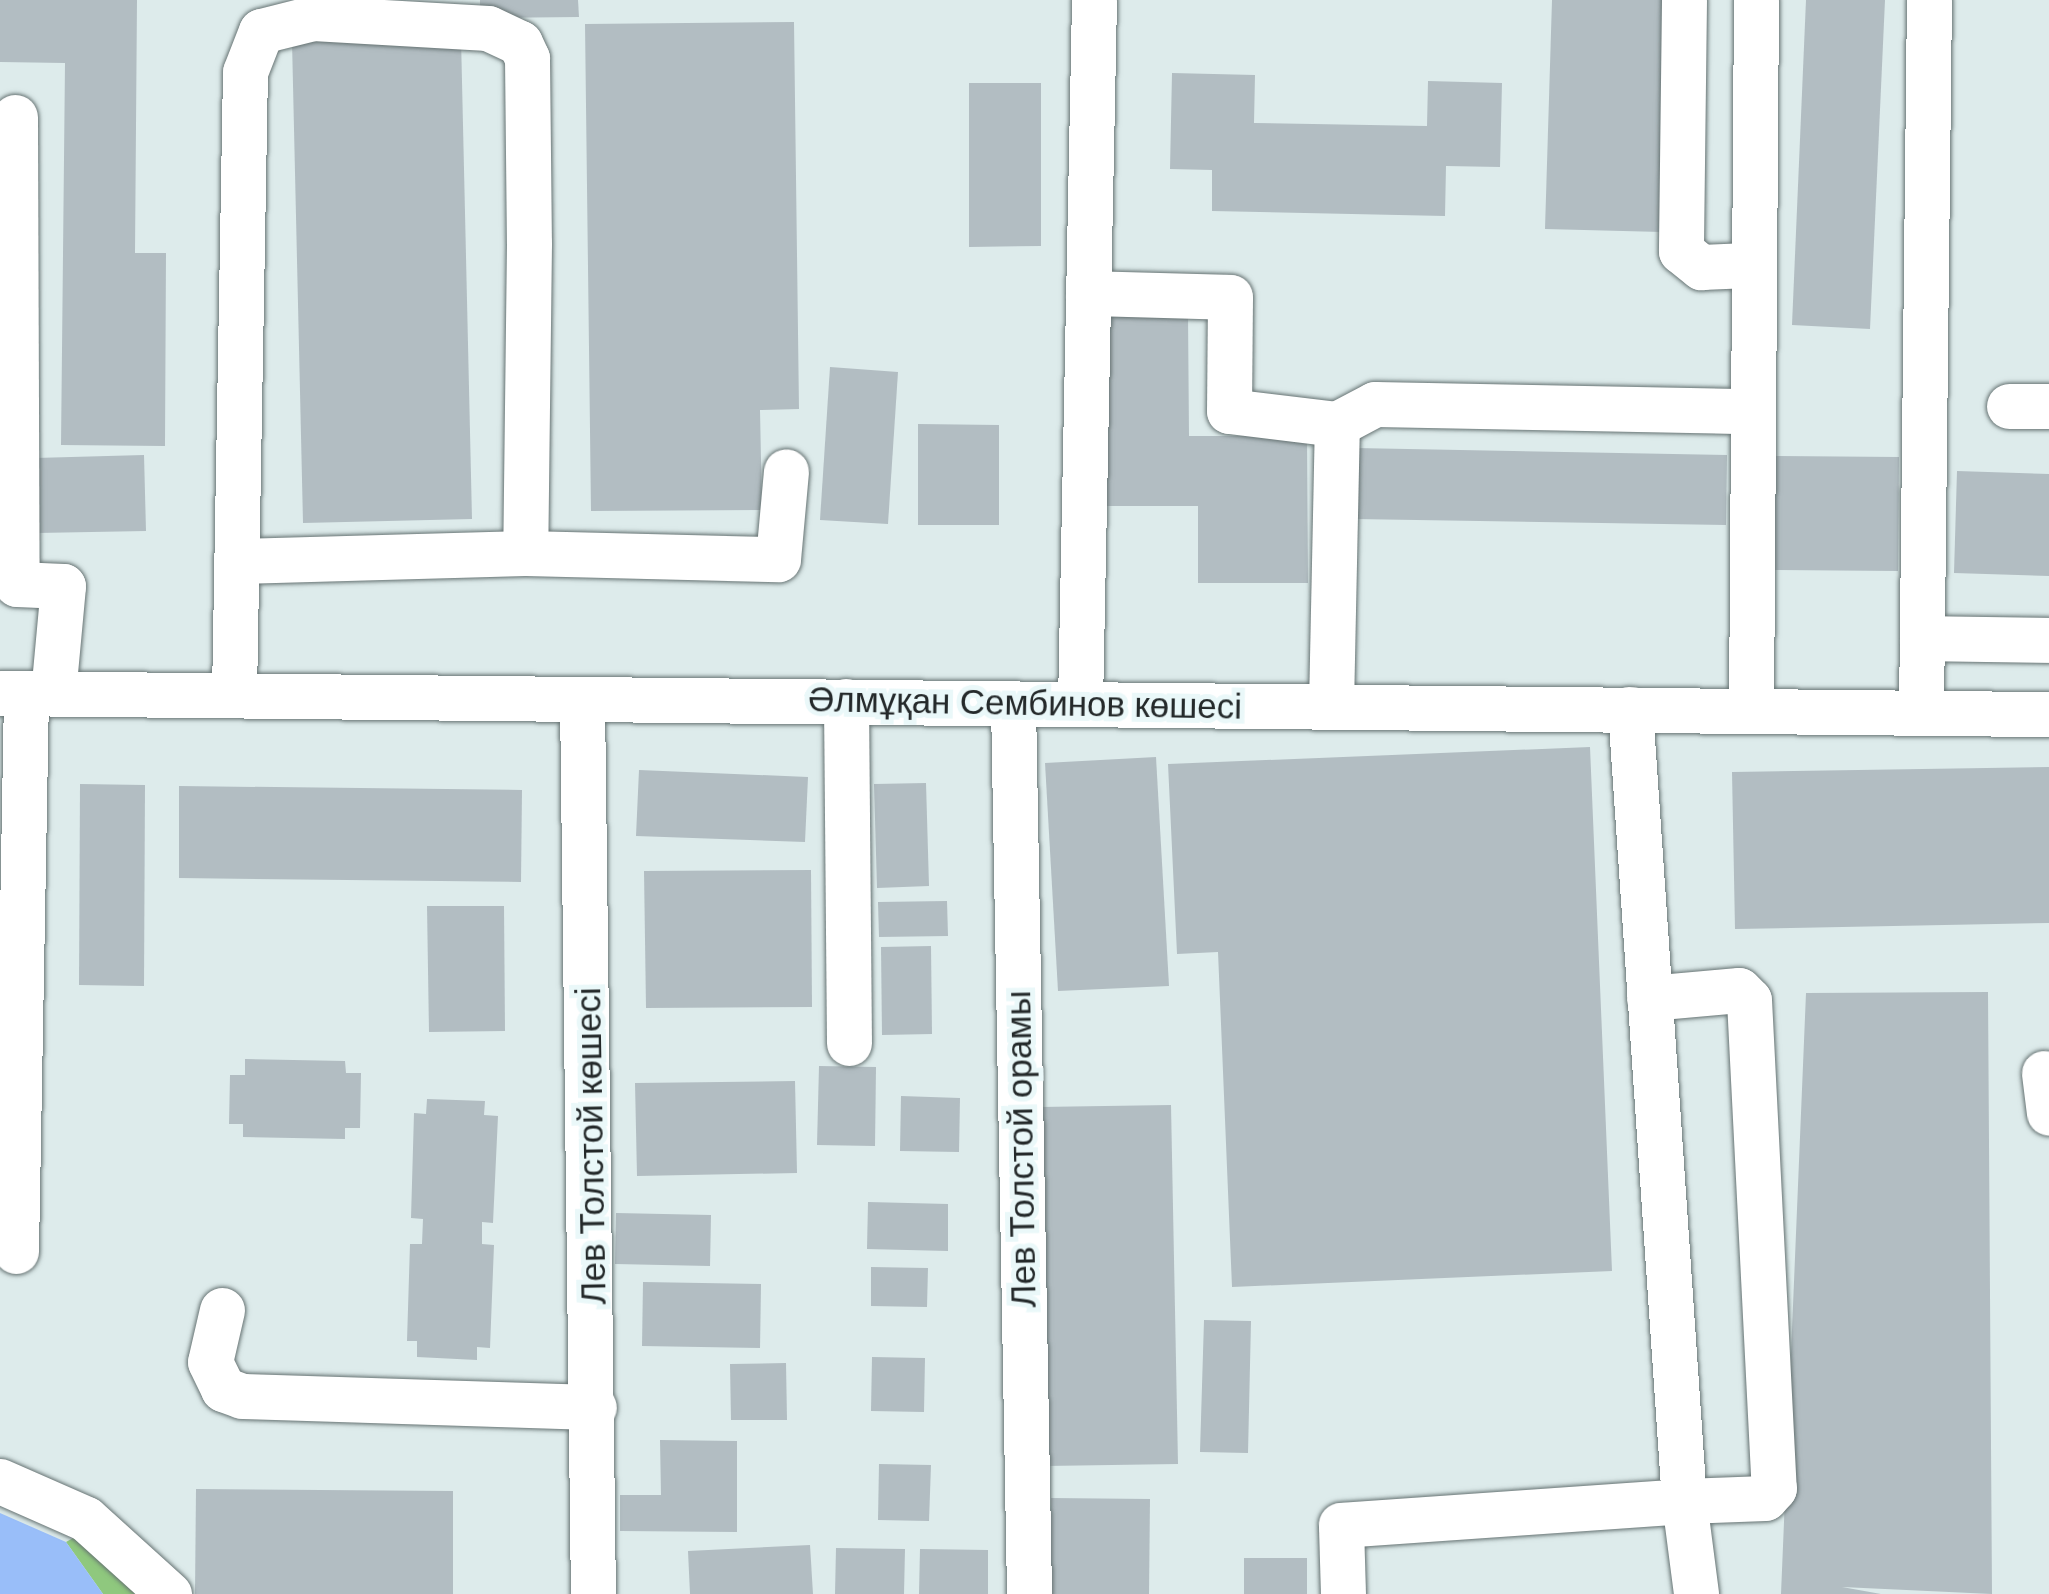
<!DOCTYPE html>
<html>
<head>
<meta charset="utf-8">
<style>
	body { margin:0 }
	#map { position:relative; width:2049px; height:1594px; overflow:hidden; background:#ddebeb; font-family:"DM Sans",sans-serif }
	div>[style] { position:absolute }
	.forest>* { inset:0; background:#8fc87e }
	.water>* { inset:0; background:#99bef9 }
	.building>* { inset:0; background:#b2bdc2 }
	.roads { filter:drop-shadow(0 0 2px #667373) drop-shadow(0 0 2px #667373) }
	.minor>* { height:45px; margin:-22.5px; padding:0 22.5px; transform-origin:22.5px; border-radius:22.5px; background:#fff }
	span { translate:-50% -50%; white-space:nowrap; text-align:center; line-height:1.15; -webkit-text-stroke:10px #eaf8f9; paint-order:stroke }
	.street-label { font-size:35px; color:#24292a }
</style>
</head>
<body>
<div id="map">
	<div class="forest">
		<i style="clip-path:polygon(91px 1528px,157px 1594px,103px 1594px,66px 1542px)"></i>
	</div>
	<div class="water">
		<i style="clip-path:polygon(0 1513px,66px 1542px,103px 1594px,0 1594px)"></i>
	</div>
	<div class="building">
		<i style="clip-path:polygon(0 0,137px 0,135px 253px,166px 253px,165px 446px,61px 445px,65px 63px,0 62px)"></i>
		<i style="clip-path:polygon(480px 0,578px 0,579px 17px,480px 18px)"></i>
		<i style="clip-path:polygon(1552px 0,1669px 0,1662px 232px,1545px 229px)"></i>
		<i style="clip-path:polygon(1806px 0,1885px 0,1870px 329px,1792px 325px)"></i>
		<i style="clip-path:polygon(794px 22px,799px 409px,760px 410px,762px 510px,591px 511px,585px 24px)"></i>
		<i style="clip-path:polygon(461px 38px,472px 519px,303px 523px,292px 41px)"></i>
		<i style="clip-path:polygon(1172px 73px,1255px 75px,1254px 123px,1427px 126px,1428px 81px,1502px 83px,1500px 167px,1446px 166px,1445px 216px,1212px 211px,1212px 170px,1170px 169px)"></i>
		<i style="clip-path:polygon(969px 83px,1041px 83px,1041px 246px,969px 247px)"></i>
		<i style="clip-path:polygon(1102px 314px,1188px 314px,1189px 436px,1307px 436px,1308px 583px,1198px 583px,1198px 506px,1103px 506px)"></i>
		<i style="clip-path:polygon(830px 367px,898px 372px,888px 524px,820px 520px)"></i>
		<i style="clip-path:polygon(918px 424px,999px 425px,999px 525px,918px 525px)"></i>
		<i style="clip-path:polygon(1355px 448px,1727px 455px,1726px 525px,1354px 519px)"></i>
		<i style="clip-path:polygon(144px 455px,146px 531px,37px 533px,35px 458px)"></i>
		<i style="clip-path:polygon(1768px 456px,1899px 457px,1898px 571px,1767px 570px)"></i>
		<i style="clip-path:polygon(1957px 471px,2049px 474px,2049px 576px,1954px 573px)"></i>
		<i style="clip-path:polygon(1590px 747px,1612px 1271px,1232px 1287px,1218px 952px,1177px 954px,1168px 764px)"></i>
		<i style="clip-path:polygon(1156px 757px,1169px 986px,1058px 991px,1045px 763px)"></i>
		<i style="clip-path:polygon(2049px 767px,2049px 923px,1735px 929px,1732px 772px)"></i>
		<i style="clip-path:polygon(639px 770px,808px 777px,805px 842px,636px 836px)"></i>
		<i style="clip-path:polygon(926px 783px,929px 886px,877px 888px,874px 784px)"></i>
		<i style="clip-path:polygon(80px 784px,145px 785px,144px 986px,79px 985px)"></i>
		<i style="clip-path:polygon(179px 786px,522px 790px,521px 882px,179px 878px)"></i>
		<i style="clip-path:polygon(811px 870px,812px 1007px,646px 1008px,644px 871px)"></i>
		<i style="clip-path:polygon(947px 901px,948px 936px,879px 937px,878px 902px)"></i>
		<i style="clip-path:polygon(427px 906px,504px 906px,505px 1031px,429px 1032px)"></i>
		<i style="clip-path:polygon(931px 946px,932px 1034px,882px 1035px,881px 947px)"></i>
		<i style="clip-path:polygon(1988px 992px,1992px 1594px,1842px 1587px,1881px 1594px,1781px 1594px,1806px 993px)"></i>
		<i style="clip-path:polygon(245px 1059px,345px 1061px,346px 1073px,361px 1073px,360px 1128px,345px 1128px,345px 1139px,243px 1137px,243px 1124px,229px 1124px,230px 1075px,245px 1075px)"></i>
		<i style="clip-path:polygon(819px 1066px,876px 1067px,875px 1146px,817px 1145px)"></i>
		<i style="clip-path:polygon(795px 1081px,797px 1173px,637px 1176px,635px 1083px)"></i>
		<i style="clip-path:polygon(901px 1096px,960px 1098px,959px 1152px,900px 1151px)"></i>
		<i style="clip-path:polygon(427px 1099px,485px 1101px,484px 1115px,498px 1116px,493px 1223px,482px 1222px,482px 1244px,494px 1245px,490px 1348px,477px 1347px,477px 1360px,417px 1357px,417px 1341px,407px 1341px,410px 1244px,422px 1244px,423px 1219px,411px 1218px,414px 1113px,426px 1114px)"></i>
		<i style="clip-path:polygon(1171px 1105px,1178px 1464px,1045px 1466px,1039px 1107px)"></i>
		<i style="clip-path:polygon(868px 1202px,948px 1204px,948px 1251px,867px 1249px)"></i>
		<i style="clip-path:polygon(616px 1213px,711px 1215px,710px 1266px,615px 1264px)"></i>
		<i style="clip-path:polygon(871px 1267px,928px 1268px,927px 1307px,871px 1306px)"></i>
		<i style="clip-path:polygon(643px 1282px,761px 1284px,760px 1348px,642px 1346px)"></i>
		<i style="clip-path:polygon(1204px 1320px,1251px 1321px,1248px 1453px,1200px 1452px)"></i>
		<i style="clip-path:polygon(872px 1357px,925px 1358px,924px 1412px,871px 1411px)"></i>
		<i style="clip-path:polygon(786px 1363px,787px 1420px,731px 1420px,730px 1364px)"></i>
		<i style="clip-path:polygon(660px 1440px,737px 1441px,737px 1532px,620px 1531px,620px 1495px,661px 1495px)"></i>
		<i style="clip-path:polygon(879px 1464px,931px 1465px,929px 1521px,878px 1520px)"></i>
		<i style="clip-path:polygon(196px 1489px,453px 1491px,453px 1594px,195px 1594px)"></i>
		<i style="clip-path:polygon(1051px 1498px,1150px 1499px,1149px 1594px,1050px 1594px)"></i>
		<i style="clip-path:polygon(810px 1545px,813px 1594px,690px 1594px,688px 1551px)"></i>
		<i style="clip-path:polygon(836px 1548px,905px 1549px,904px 1594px,835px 1594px)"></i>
		<i style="clip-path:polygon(920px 1549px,988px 1550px,988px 1594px,919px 1594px)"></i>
		<i style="clip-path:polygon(1244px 1558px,1307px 1558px,1307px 1594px,1244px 1594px)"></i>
	</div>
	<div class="roads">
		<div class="minor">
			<i style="left:1684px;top:0;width:251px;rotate:90.7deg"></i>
			<i style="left:1681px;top:251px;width:26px;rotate:39deg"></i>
			<i style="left:1701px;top:267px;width:47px;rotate:-2.4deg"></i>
			<i style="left:15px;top:117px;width:467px;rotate:89.8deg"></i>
			<i style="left:17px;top:584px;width:46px;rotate:2.5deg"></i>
			<i style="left:63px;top:586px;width:107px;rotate:95.3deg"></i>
			<i style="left:1088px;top:293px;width:142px;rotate:1.6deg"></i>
			<i style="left:1230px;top:297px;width:114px;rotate:90.5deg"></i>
			<i style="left:1229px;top:411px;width:109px;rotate:6.9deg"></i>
			<i style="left:1337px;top:424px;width:43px;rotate:-27.8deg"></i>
			<i style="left:1375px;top:404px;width:374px;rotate:1.1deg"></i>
			<i style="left:2009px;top:406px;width:40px"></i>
			<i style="left:239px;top:561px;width:286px;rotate:-1.6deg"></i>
			<i style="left:525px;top:553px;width:253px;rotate:1.4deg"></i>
			<i style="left:778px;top:559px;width:88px;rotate:-84.8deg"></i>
			<i style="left:1922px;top:638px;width:127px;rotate:0.9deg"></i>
			<i style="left:0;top:693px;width:2049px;rotate:0.59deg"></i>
			<i style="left:234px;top:695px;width:623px;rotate:-88.99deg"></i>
			<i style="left:245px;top:72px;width:44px;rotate:-68.7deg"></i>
			<i style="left:261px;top:31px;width:54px;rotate:-14deg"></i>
			<i style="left:313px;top:18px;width:175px;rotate:3.3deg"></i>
			<i style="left:488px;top:28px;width:35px;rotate:25deg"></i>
			<i style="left:520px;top:43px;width:17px;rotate:65deg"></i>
			<i style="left:527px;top:58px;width:185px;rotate:89.4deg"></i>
			<i style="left:529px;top:243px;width:310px;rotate:90.7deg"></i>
			<i style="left:582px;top:699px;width:895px;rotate:89.3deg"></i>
			<i style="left:846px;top:701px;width:342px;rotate:89.5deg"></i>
			<i style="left:1013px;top:703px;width:891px;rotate:88.97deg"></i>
			<i style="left:1080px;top:704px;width:704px;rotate:-88.86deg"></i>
			<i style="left:1331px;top:706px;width:282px;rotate:-88.8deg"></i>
			<i style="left:1751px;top:711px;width:711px;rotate:-89.6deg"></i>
			<i style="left:1921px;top:712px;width:712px;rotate:-89.36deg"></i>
			<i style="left:1649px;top:998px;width:90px;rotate:-5.1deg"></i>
			<i style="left:1739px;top:990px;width:14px;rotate:45deg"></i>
			<i style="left:1749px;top:1000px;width:489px;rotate:87.1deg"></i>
			<i style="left:1774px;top:1488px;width:13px;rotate:132deg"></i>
			<i style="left:1765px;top:1498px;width:81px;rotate:177.9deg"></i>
			<i style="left:1684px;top:1501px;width:94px;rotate:82.6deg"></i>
			<i style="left:2044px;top:1073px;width:40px;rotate:82.9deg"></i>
			<i style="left:16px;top:1251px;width:558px;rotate:-88.97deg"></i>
			<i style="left:222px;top:1310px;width:53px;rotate:103deg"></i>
			<i style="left:210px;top:1362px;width:30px;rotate:64deg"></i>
			<i style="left:223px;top:1389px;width:20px;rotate:20deg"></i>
			<i style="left:242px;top:1396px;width:352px;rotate:1.8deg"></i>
			<i style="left:0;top:1481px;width:94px;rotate:23.8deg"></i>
			<i style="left:86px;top:1519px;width:112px;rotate:42.1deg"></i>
			<i style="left:1343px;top:1594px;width:69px;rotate:-91.7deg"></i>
			<i style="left:1341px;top:1525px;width:344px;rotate:-4deg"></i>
			<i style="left:1684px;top:1501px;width:794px;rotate:-93.9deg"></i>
		</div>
	</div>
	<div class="street-label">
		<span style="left:1025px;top:703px;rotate:1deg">Әлмұқан Сембинов көшесі</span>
		<span style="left:591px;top:1146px;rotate:-91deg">Лев Толстой көшесі</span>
		<span style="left:1021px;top:1149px;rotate:-91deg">Лев Толстой орамы</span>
	</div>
</div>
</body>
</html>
